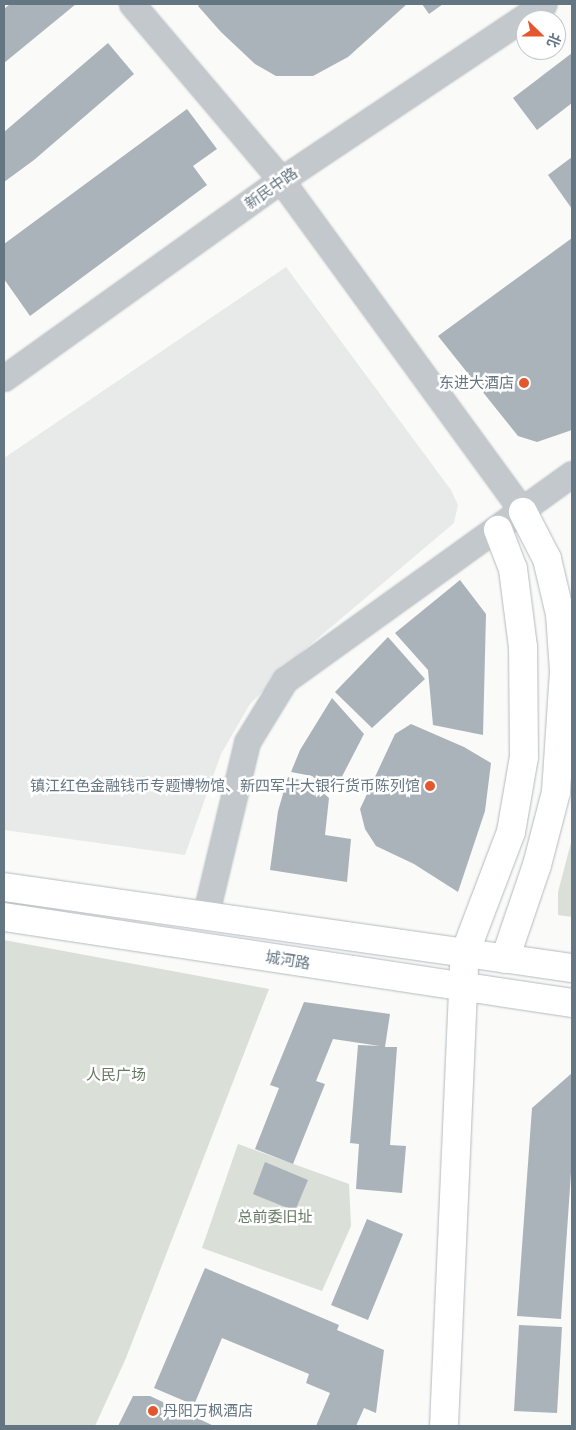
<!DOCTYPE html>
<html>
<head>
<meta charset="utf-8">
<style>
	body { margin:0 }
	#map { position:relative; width:576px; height:1430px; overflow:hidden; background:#fafaf8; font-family:Poppins,"Noto Sans SC",sans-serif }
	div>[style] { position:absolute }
	.built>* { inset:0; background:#e8e9e9 }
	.green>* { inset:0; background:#dadfd7 }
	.building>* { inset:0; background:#aab3b9 }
	.roads { filter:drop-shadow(0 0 1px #b3babf) drop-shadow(0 0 1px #b3babf) }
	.tertiary>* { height:25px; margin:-12.5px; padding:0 12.5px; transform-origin:12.5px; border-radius:12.5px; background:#c3c8cc }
	.secondary>* { height:28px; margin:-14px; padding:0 14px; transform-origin:14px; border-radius:14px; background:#fff }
	.dots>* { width:14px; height:14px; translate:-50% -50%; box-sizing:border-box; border:2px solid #fff; border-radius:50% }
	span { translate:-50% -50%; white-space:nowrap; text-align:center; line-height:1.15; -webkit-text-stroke:5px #fff; paint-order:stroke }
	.street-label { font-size:15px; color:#657683 }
	.poi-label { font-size:15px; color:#657683 }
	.right { translate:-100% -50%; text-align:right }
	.left { translate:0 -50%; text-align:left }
	.park-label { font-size:15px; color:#687a64 }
	.frame { position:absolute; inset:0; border:5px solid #657683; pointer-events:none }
	.north { position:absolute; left:516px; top:10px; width:50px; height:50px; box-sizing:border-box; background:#fff; border:1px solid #c1c8cd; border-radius:50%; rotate:112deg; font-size:14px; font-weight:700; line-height:20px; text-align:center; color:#657683 }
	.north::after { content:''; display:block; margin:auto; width:18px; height:22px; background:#e4572e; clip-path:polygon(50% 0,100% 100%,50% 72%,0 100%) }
</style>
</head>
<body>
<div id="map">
	<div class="built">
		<i style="clip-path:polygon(286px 267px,451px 490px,458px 505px,454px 523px,304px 650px,250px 704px,221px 754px,185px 855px,4px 830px,4px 458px)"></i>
	</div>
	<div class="green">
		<i style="clip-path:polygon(572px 839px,572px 917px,558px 915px,558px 892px)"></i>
		<i style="clip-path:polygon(4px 940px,269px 989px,126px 1358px,95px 1426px,4px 1426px)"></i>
		<i style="clip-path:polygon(238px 1144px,349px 1184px,351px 1226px,322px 1291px,202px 1248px)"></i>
	</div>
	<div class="building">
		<i style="clip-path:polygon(10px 4px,76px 4px,4px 63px,4px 9px)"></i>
		<i style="clip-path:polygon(200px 4px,407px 4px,348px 57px,313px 76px,276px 76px,255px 64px,221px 32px,198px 6px)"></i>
		<i style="clip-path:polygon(422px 4px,443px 4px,429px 14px)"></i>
		<i style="clip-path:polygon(108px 43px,134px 74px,34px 160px,4px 182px,4px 132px)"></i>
		<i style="clip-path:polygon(572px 53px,572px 103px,537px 130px,513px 98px)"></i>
		<i style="clip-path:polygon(187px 109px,217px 149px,193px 166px,207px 185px,30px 316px,4px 279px,4px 244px)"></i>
		<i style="clip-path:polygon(572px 157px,572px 209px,548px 175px)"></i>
		<i style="clip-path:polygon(572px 238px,572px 430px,537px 442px,518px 436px,438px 336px)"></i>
		<i style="clip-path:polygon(460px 580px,486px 614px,483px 735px,433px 725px,428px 670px,395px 633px)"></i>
		<i style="clip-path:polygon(388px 637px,425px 679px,372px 728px,335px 692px)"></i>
		<i style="clip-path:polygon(332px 698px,364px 734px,334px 792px,312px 776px,291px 772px,300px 750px)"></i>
		<i style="clip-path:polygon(411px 724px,464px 747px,491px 763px,485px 811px,458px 892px,414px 864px,376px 846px,365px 829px,360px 809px,395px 734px)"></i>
		<i style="clip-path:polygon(288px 777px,312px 783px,329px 798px,325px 835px,351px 839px,347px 882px,270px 870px,278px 811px)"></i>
		<i style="clip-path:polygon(304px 1002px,390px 1014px,385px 1047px,397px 1047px,390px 1145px,406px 1146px,402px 1193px,356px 1189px,359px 1144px,350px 1143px,358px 1045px,380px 1046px,333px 1039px,316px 1081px,325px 1084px,293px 1164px,255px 1149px,279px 1088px,270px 1085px)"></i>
		<i style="clip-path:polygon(572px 1073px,572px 1158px,561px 1319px,517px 1316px,532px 1108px)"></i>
		<i style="clip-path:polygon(265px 1162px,308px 1180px,295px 1211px,253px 1194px)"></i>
		<i style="clip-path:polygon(367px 1219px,403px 1234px,368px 1320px,331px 1305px)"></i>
		<i style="clip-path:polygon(205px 1268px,339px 1325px,337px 1330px,384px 1350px,376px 1413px,364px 1408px,356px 1426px,316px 1426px,330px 1393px,306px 1383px,309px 1374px,222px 1338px,194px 1405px,154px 1388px)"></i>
		<i style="clip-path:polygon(519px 1325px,562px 1327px,557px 1413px,514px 1411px)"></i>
		<i style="clip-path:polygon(133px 1396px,150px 1396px,214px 1426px,118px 1426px)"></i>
	</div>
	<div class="roads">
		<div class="tertiary">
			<i style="left:132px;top:4px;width:231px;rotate:49.7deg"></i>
			<i style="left:281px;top:180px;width:411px;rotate:53.9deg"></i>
			<i style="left:4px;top:378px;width:340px;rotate:-35.6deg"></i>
			<i style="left:281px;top:180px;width:316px;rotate:-33.8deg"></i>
			<i style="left:206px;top:913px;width:176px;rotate:-76.5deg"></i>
			<i style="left:247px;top:742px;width:73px;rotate:-58.5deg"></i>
			<i style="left:285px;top:680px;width:353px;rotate:-35.7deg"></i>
		</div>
		<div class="secondary">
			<i style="left:4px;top:887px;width:574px;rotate:8.12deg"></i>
			<i style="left:4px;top:917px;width:574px;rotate:8.61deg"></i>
			<i style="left:505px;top:959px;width:99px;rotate:-71.2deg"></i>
			<i style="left:537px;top:865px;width:75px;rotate:-75.4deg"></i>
			<i style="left:556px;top:792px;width:121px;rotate:-86.2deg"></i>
			<i style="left:564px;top:671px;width:57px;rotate:-94deg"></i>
			<i style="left:560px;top:614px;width:57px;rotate:-103.3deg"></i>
			<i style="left:547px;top:559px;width:53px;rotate:-117.1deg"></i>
			<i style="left:444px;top:1426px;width:473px;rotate:-87.5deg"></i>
			<i style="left:465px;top:953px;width:129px;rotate:-69.2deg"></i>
			<i style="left:511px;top:832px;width:76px;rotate:-80.2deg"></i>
			<i style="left:524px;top:757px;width:110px;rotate:-90.5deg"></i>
			<i style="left:523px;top:647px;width:79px;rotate:-97.3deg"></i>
			<i style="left:513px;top:569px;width:42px;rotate:-111deg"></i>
		</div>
	</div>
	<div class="dots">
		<i style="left:524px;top:383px;background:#e4572e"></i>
		<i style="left:430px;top:786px;background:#e4572e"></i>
		<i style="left:153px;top:1411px;background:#e4572e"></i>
	</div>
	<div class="street-label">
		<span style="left:271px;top:188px;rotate:-35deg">新民中路</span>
		<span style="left:288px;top:960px;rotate:9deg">城河路</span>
	</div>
	<div class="poi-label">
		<span class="right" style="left:514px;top:383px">东进大酒店</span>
		<span class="right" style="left:420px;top:786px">镇江红色金融钱币专题博物馆、新四军十大银行货币陈列馆</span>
		<span class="left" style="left:163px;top:1411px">丹阳万枫酒店</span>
	</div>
	<div class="park-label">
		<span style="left:116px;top:1075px">人民广场</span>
		<span style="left:275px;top:1217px">总前委旧址</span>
	</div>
	<div class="frame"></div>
	<div class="north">北</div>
</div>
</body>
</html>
